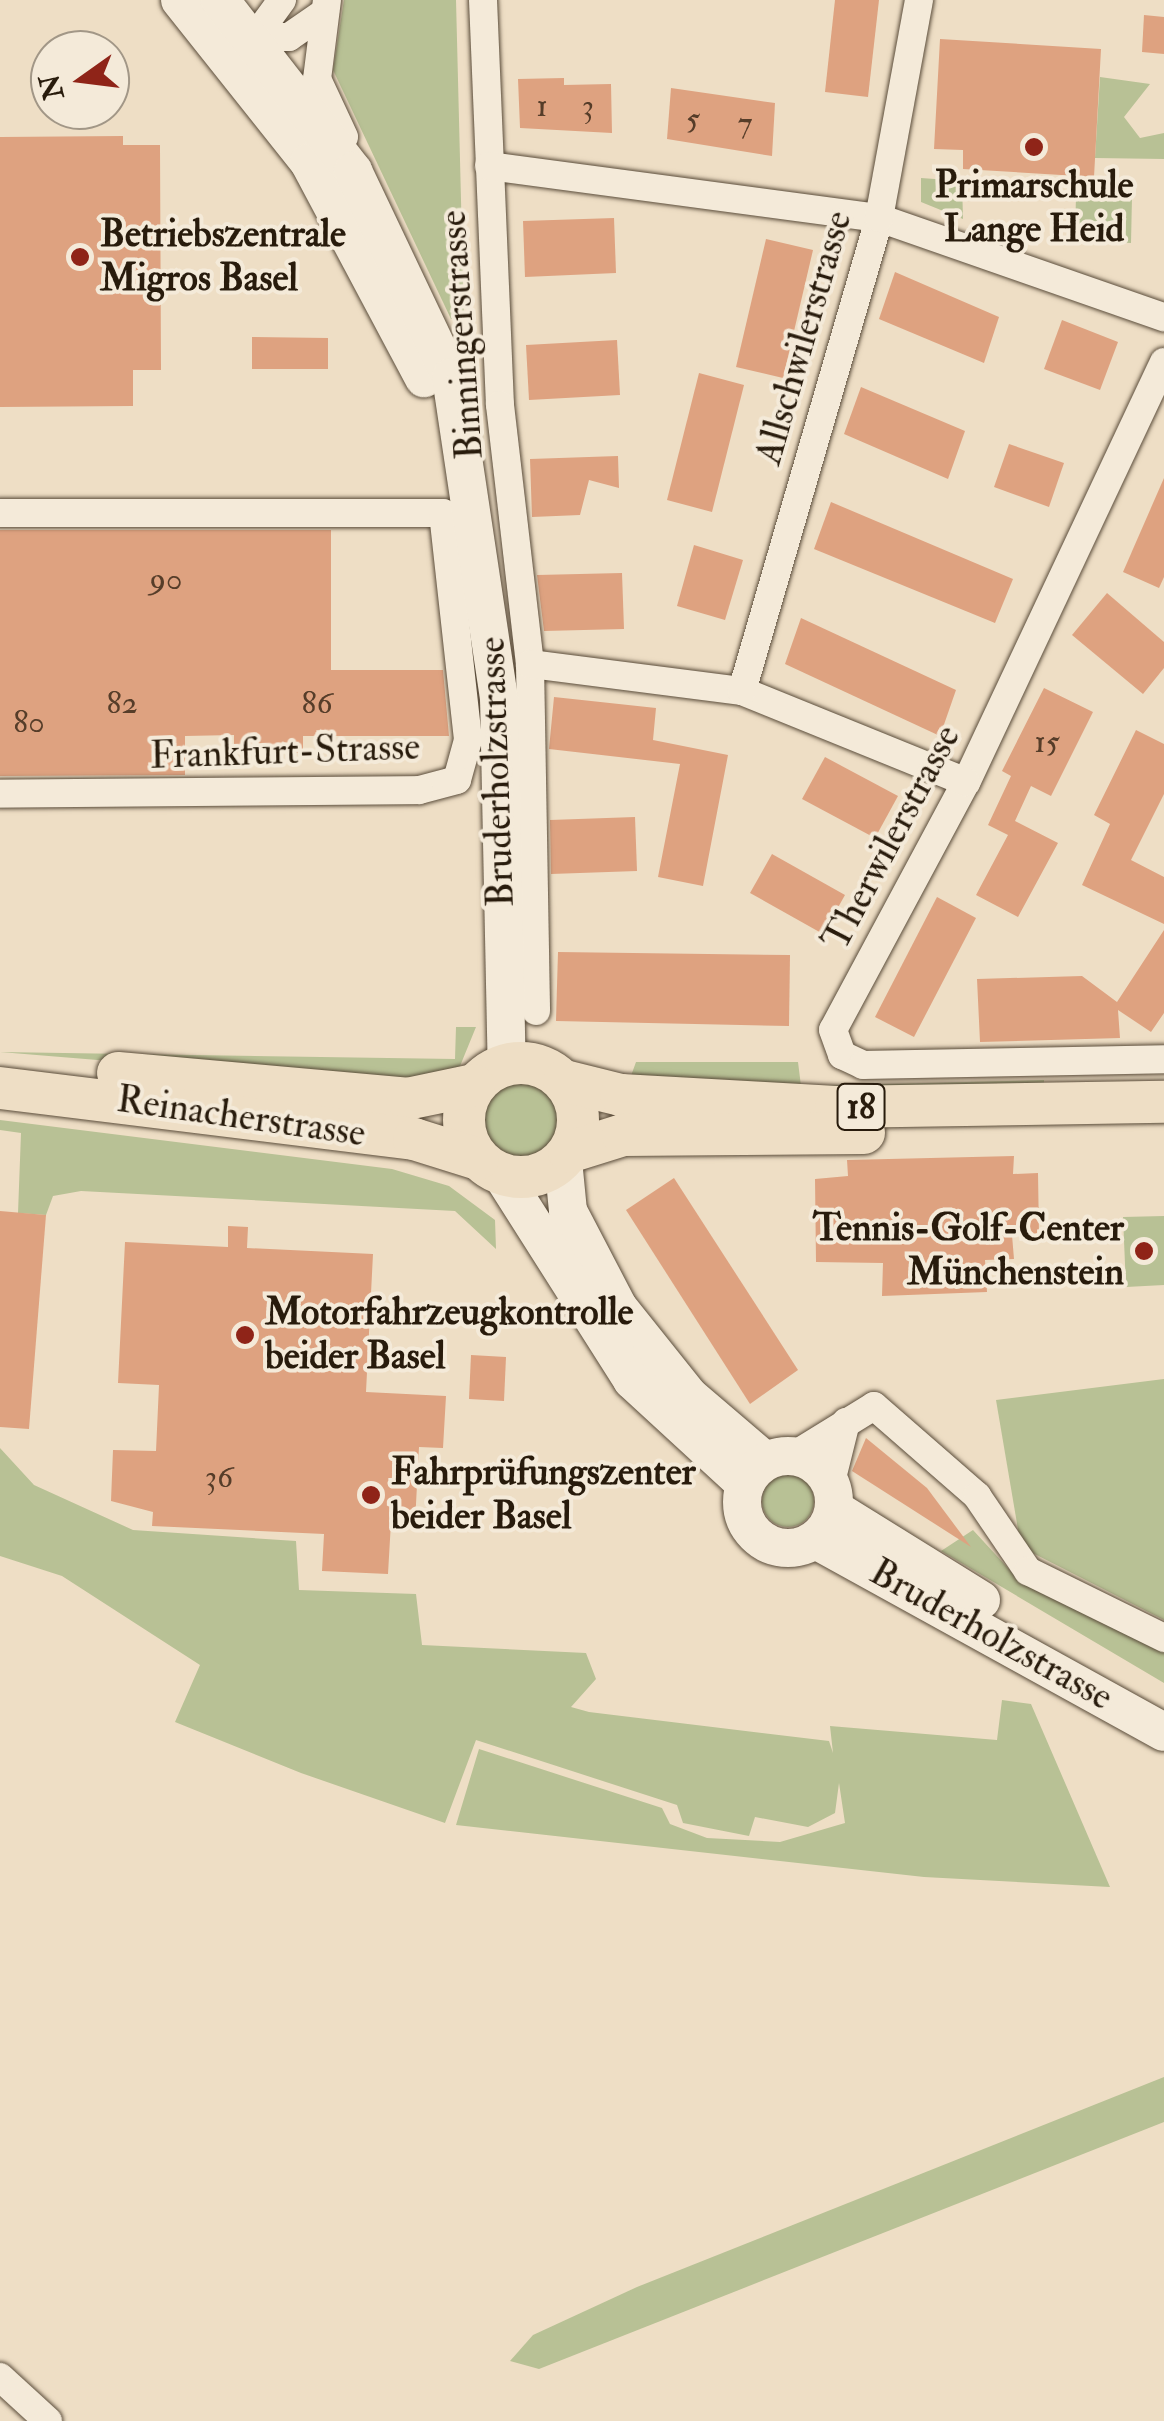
<!DOCTYPE html>
<html>
<head>
<meta charset="utf-8">
<style>
	body { margin:0 }
	#map { position:relative; width:1164px; height:2421px; overflow:hidden; background:#eedec5; font-family:"IM FELL Double Pica",serif }
	div>[style] { position:absolute }
	.green>* { inset:0; background:#b8c195 }
	.round { border-radius:50% }
	.building>* { inset:0; background:#dea280 }
	.roads { filter:drop-shadow(0 0 2px #5a4c3a) drop-shadow(0 0 2px #5a4c3a) }
	.minor>* { height:28px; margin:-14px; padding:0 14px; transform-origin:14px; border-radius:14px; background:#f4ead9 }
	.secondary>* { height:38px; margin:-19px; padding:0 19px; transform-origin:19px; border-radius:19px; background:#f4ead9 }
	.secondary>.ring { margin:-19px; padding:0; box-sizing:content-box; background:none; border:38px solid #f4ead9; border-radius:50% }
	.primary>* { height:42px; margin:-21px; padding:0 21px; transform-origin:21px; border-radius:21px; background:#eedec5 }
	.primary>.ring { margin:-21px; padding:0; box-sizing:content-box; background:none; border:42px solid #eedec5; border-radius:50% }
	.dots>* { width:28px; height:28px; translate:-50% -50%; box-sizing:border-box; border:5px solid #f4ead9; border-radius:50% }
	span { translate:-50% -50%; white-space:nowrap; text-align:center; line-height:1.15; -webkit-text-stroke:8px #f4ead9; paint-order:stroke }
	.number-label { font-size:32px; color:#563d29 }
	.number-label span { -webkit-text-stroke-width:0 }
	.shield-label span { padding:2px 8px; background:#f4ead9; border:2px solid; border-radius:8px; -webkit-text-stroke-width:0 }
	.shield-label { font-size:35px; color:#281b0c; font-weight:700 }
	.poi-label { font-size:38px; color:#281b0c; font-weight:700 }
	.left { translate:0 -50%; text-align:left }
	.right { translate:-100% -50%; text-align:right }
	.street-label { font-size:38px; color:#281b0c }
	.north { position:absolute; left:30px; top:30px; width:100px; height:100px; box-sizing:border-box; background:#f4ead9; border:2px solid #a29787; border-radius:50%; rotate:256deg; font-size:28px; font-weight:700; line-height:40px; text-align:center; color:#281b0c }
	.north::after { content:''; display:block; margin:auto; width:35px; height:45px; background:#8f2418; clip-path:polygon(50% 0,100% 100%,50% 72%,0 100%) }
</style>
</head>
<body>
<div id="map">
	<div class="green">
		<i style="clip-path:polygon(344px 0,456px 0,464px 319px,451px 319px,333px 70px)"></i>
		<i style="clip-path:polygon(1100px 77px,1150px 84px,1124px 117px,1140px 138px,1164px 133px,1164px 159px,1095px 158px)"></i>
		<i style="clip-path:polygon(921px 178px,962px 181px,963px 219px,921px 202px)"></i>
		<i style="clip-path:polygon(1076px 195px,1132px 197px,1131px 243px,1075px 240px)"></i>
		<i style="clip-path:polygon(456px 1027px,476px 1027px,458px 1071px,416px 1086px,0 1052px,455px 1059px)"></i>
		<i style="clip-path:polygon(636px 1062px,798px 1062px,801px 1086px,1044px 1080px,1044px 1092px,628px 1084px)"></i>
		<i class="round" style="left:480px;top:1080px;width:82px;height:82px"></i>
		<i style="clip-path:polygon(0 1120px,392px 1169px,449px 1186px,495px 1220px,496px 1249px,455px 1211px,81px 1191px,53px 1196px,46px 1215px,18px 1213px,21px 1133px,0 1130px)"></i>
		<i style="clip-path:polygon(1164px 1216px,1164px 1285px,1126px 1287px,1123px 1217px)"></i>
		<i style="clip-path:polygon(1164px 1379px,1164px 1620px,1021px 1547px,996px 1400px)"></i>
		<i style="clip-path:polygon(0 1448px,34px 1485px,133px 1530px,296px 1541px,299px 1590px,416px 1594px,422px 1645px,586px 1653px,596px 1679px,571px 1707px,589px 1712px,829px 1741px,833px 1753px,830px 1726px,997px 1740px,1002px 1700px,1031px 1704px,1110px 1887px,924px 1877px,456px 1825px,479px 1749px,662px 1808px,670px 1824px,707px 1838px,780px 1842px,845px 1823px,839px 1783px,835px 1813px,808px 1827px,755px 1817px,749px 1836px,683px 1823px,677px 1805px,476px 1740px,445px 1823px,301px 1773px,175px 1722px,200px 1665px,62px 1576px,0 1556px)"></i>
		<i class="round" style="left:762px;top:1475px;width:52px;height:52px"></i>
		<i style="clip-path:polygon(973px 1530px,1019px 1580px,1164px 1649px,1164px 1683px,941px 1551px)"></i>
		<i style="clip-path:polygon(1164px 2077px,1164px 2122px,539px 2369px,510px 2361px,533px 2335px,637px 2287px)"></i>
	</div>
	<div class="building">
		<i style="clip-path:polygon(835px 0,879px 0,868px 97px,825px 92px)"></i>
		<i style="clip-path:polygon(1144px 15px,1164px 17px,1164px 54px,1142px 52px)"></i>
		<i style="clip-path:polygon(940px 39px,1101px 49px,1094px 177px,963px 169px,963px 150px,934px 149px)"></i>
		<i style="clip-path:polygon(564px 78px,564px 85px,611px 84px,612px 133px,520px 128px,518px 79px)"></i>
		<i style="clip-path:polygon(671px 88px,775px 103px,772px 156px,667px 139px)"></i>
		<i style="clip-path:polygon(123px 136px,123px 145px,160px 145px,161px 370px,133px 370px,133px 406px,0 407px,0 137px)"></i>
		<i style="clip-path:polygon(614px 218px,616px 273px,525px 277px,523px 221px)"></i>
		<i style="clip-path:polygon(766px 239px,813px 250px,783px 378px,736px 367px)"></i>
		<i style="clip-path:polygon(895px 272px,999px 317px,984px 363px,879px 319px)"></i>
		<i style="clip-path:polygon(1062px 320px,1118px 342px,1100px 390px,1044px 369px)"></i>
		<i style="clip-path:polygon(252px 337px,328px 338px,328px 369px,252px 369px)"></i>
		<i style="clip-path:polygon(617px 340px,620px 395px,529px 400px,526px 345px)"></i>
		<i style="clip-path:polygon(699px 373px,744px 385px,712px 512px,667px 500px)"></i>
		<i style="clip-path:polygon(861px 387px,965px 431px,948px 479px,844px 434px)"></i>
		<i style="clip-path:polygon(1009px 444px,1064px 463px,1049px 507px,994px 487px)"></i>
		<i style="clip-path:polygon(618px 456px,619px 488px,589px 480px,580px 515px,532px 517px,530px 459px)"></i>
		<i style="clip-path:polygon(1164px 478px,1164px 577px,1159px 588px,1123px 572px)"></i>
		<i style="clip-path:polygon(831px 502px,1013px 579px,995px 623px,814px 549px)"></i>
		<i style="clip-path:polygon(0 530px,331px 530px,331px 670px,443px 670px,449px 736px,303px 736px,303px 753px,234px 753px,234px 735px,185px 736px,185px 775px,0 776px)"></i>
		<i style="clip-path:polygon(694px 545px,743px 560px,725px 620px,677px 606px)"></i>
		<i style="clip-path:polygon(622px 573px,624px 629px,544px 631px,537px 575px)"></i>
		<i style="clip-path:polygon(1107px 593px,1164px 642px,1164px 668px,1143px 694px,1072px 635px)"></i>
		<i style="clip-path:polygon(801px 618px,956px 690px,940px 736px,785px 664px)"></i>
		<i style="clip-path:polygon(1044px 688px,1093px 712px,1051px 796px,1031px 786px,1015px 821px,1058px 843px,1018px 917px,976px 895px,1008px 835px,988px 825px,1011px 776px,1002px 771px)"></i>
		<i style="clip-path:polygon(554px 697px,656px 708px,653px 740px,728px 755px,703px 886px,658px 877px,680px 764px,549px 749px)"></i>
		<i style="clip-path:polygon(1136px 730px,1164px 744px,1164px 794px,1131px 860px,1164px 877px,1164px 924px,1082px 885px,1110px 824px,1094px 815px)"></i>
		<i style="clip-path:polygon(825px 757px,898px 796px,875px 838px,802px 799px)"></i>
		<i style="clip-path:polygon(635px 817px,637px 871px,551px 874px,550px 820px)"></i>
		<i style="clip-path:polygon(772px 854px,845px 895px,823px 934px,750px 893px)"></i>
		<i style="clip-path:polygon(937px 897px,976px 918px,914px 1037px,875px 1017px)"></i>
		<i style="clip-path:polygon(1164px 930px,1164px 1013px,1151px 1032px,1118px 1010px,1120px 1038px,980px 1042px,977px 979px,1082px 976px,1117px 1002px)"></i>
		<i style="clip-path:polygon(558px 952px,790px 955px,789px 1026px,556px 1021px)"></i>
		<i style="clip-path:polygon(1014px 1156px,1013px 1174px,1038px 1173px,1039px 1234px,1012px 1235px,1014px 1259px,985px 1260px,987px 1292px,882px 1296px,883px 1263px,816px 1262px,815px 1179px,848px 1176px,847px 1160px)"></i>
		<i style="clip-path:polygon(674px 1178px,798px 1370px,750px 1404px,626px 1210px)"></i>
		<i style="clip-path:polygon(0 1211px,46px 1215px,29px 1429px,0 1427px)"></i>
		<i style="clip-path:polygon(228px 1226px,248px 1227px,247px 1248px,373px 1254px,366px 1392px,446px 1396px,443px 1448px,419px 1447px,415px 1523px,391px 1522px,388px 1574px,322px 1571px,324px 1534px,152px 1526px,153px 1512px,111px 1501px,113px 1450px,156px 1451px,159px 1385px,118px 1383px,125px 1242px,228px 1247px)"></i>
		<i style="clip-path:polygon(471px 1355px,506px 1357px,504px 1401px,469px 1399px)"></i>
		<i style="clip-path:polygon(866px 1438px,927px 1488px,971px 1547px,852px 1471px)"></i>
	</div>
	<div class="roads">
		<div class="minor">
			<i style="left:282px;top:0;width:46px;rotate:126.1deg"></i>
			<i style="left:255px;top:37px;width:34px"></i>
			<i style="left:289px;top:37px;width:44px;rotate:-34.8deg"></i>
			<i style="left:327px;top:0;width:80px;rotate:97.2deg"></i>
			<i style="left:317px;top:79px;width:64px;rotate:65deg"></i>
			<i style="left:483px;top:0;width:405px;rotate:87.6deg"></i>
			<i style="left:500px;top:405px;width:261px;rotate:83.4deg"></i>
			<i style="left:530px;top:664px;width:347px;rotate:89deg"></i>
			<i style="left:489px;top:166px;width:393px;rotate:7.6deg"></i>
			<i style="left:879px;top:218px;width:302px;rotate:19.2deg"></i>
			<i style="left:1164px;top:362px;width:464px;rotate:115.2deg"></i>
			<i style="left:966px;top:782px;width:281px;rotate:118.2deg"></i>
			<i style="left:833px;top:1030px;width:27px;rotate:70deg"></i>
			<i style="left:842px;top:1055px;width:23px;rotate:25deg"></i>
			<i style="left:863px;top:1065px;width:301px;rotate:-1.1deg"></i>
			<i style="left:0;top:513px;width:443px"></i>
			<i style="left:443px;top:513px;width:228px;rotate:83.7deg"></i>
			<i style="left:468px;top:740px;width:41px;rotate:105.4deg"></i>
			<i style="left:457px;top:780px;width:39px;rotate:165deg"></i>
			<i style="left:419px;top:790px;width:419px;rotate:179.5deg"></i>
			<i style="left:530px;top:664px;width:214px;rotate:7.3deg"></i>
			<i style="left:742px;top:691px;width:242px;rotate:22.1deg"></i>
			<i style="left:742px;top:691px;width:492px;rotate:-73.8deg"></i>
			<i style="left:879px;top:218px;width:222px;rotate:-79.6deg"></i>
			<i style="left:793px;top:1456px;width:95px;rotate:-31.7deg"></i>
			<i style="left:874px;top:1406px;width:137px;rotate:41.1deg"></i>
			<i style="left:977px;top:1496px;width:91px;rotate:55.8deg"></i>
			<i style="left:1028px;top:1571px;width:152px;rotate:26.2deg"></i>
			<i style="left:831px;top:1482px;width:62px;rotate:-76deg"></i>
			<i style="left:0;top:2377px;width:65px;rotate:42.5deg"></i>
		</div>
		<div class="secondary">
			<i style="left:180px;top:0;width:207px;rotate:51.5deg"></i>
			<i style="left:309px;top:162px;width:245px;rotate:62deg"></i>
			<i style="left:220px;top:0;width:217px;rotate:52.1deg"></i>
			<i style="left:353px;top:171px;width:228px;rotate:64.6deg"></i>
			<i style="left:451px;top:377px;width:324px;rotate:81.5deg"></i>
			<i style="left:499px;top:697px;width:367px;rotate:88.8deg"></i>
			<i style="left:563px;top:1160px;width:51px;rotate:84.4deg"></i>
			<i style="left:568px;top:1211px;width:108px;rotate:62.5deg"></i>
			<i style="left:618px;top:1307px;width:114px;rotate:51.4deg"></i>
			<i style="left:689px;top:1396px;width:100px;rotate:40.5deg"></i>
			<i style="left:502px;top:1175px;width:243px;rotate:57.6deg"></i>
			<i style="left:632px;top:1380px;width:154px;rotate:42.6deg"></i>
			<i class="ring" style="left:742px;top:1456px;width:54px;height:54px"></i>
			<i style="left:834px;top:1509px;width:173px;rotate:31.8deg"></i>
			<i style="left:816px;top:1540px;width:397px;rotate:28.9deg"></i>
		</div>
		<div class="primary">
			<i class="ring" style="left:464px;top:1063px;width:72px;height:72px"></i>
			<i style="left:118px;top:1073px;width:290px;rotate:5.1deg"></i>
			<i style="left:407px;top:1099px;width:68px;rotate:-11.8deg"></i>
			<i style="left:564px;top:1081px;width:59px;rotate:13.8deg"></i>
			<i style="left:621px;top:1095px;width:215px;rotate:3.2deg"></i>
			<i style="left:836px;top:1107px;width:328px;rotate:-0.9deg"></i>
			<i style="left:0;top:1088px;width:417px;rotate:7deg"></i>
			<i style="left:414px;top:1139px;width:67px;rotate:17.4deg"></i>
			<i style="left:569px;top:1152px;width:57px;rotate:-17.5deg"></i>
			<i style="left:623px;top:1135px;width:241px;rotate:-0.5deg"></i>
		</div>
	</div>
	<div class="dots">
		<i style="left:1034px;top:147px;background:#8f2418"></i>
		<i style="left:80px;top:257px;background:#8f2418"></i>
		<i style="left:1144px;top:1251px;background:#8f2418"></i>
		<i style="left:245px;top:1335px;background:#8f2418"></i>
		<i style="left:371px;top:1495px;background:#8f2418"></i>
	</div>
	<div class="number-label">
		<span style="left:542px;top:106px">1</span>
		<span style="left:588px;top:106px">3</span>
		<span style="left:693px;top:119px">5</span>
		<span style="left:745px;top:123px">7</span>
		<span style="left:166px;top:579px">90</span>
		<span style="left:122px;top:703px">82</span>
		<span style="left:317px;top:703px">86</span>
		<span style="left:29px;top:722px">80</span>
		<span style="left:1047px;top:742px">15</span>
		<span style="left:219px;top:1477px">36</span>
	</div>
	<div class="shield-label">
		<span style="left:861px;top:1107px">18</span>
	</div>
	<div class="poi-label">
		<span style="left:1034px;top:208px">Primarschule<br>Lange Heid</span>
		<span class="left" style="left:100px;top:257px">Betriebszentrale<br>Migros Basel</span>
		<span class="right" style="left:1124px;top:1251px">Tennis-Golf-Center<br>Münchenstein</span>
		<span class="left" style="left:265px;top:1335px">Motorfahrzeugkontrolle<br>beider Basel</span>
		<span class="left" style="left:391px;top:1495px">Fahrprüfungszenter<br>beider Basel</span>
	</div>
	<div class="street-label">
		<span style="left:462px;top:335px;rotate:-94deg">Binningerstrasse</span>
		<span style="left:804px;top:338px;rotate:-74deg">Allschwilerstrasse</span>
		<span style="left:285px;top:752px;rotate:-2deg">Frankfurt-Strasse</span>
		<span style="left:497px;top:772px;rotate:-92deg">Bruderholzstrasse</span>
		<span style="left:892px;top:838px;rotate:-62deg">Therwilerstrasse</span>
		<span style="left:241px;top:1117px;rotate:8deg">Reinacherstrasse</span>
		<span style="left:991px;top:1635px;rotate:29deg">Bruderholzstrasse</span>
	</div>
	<div class="north">N</div>
</div>
</body>
</html>
